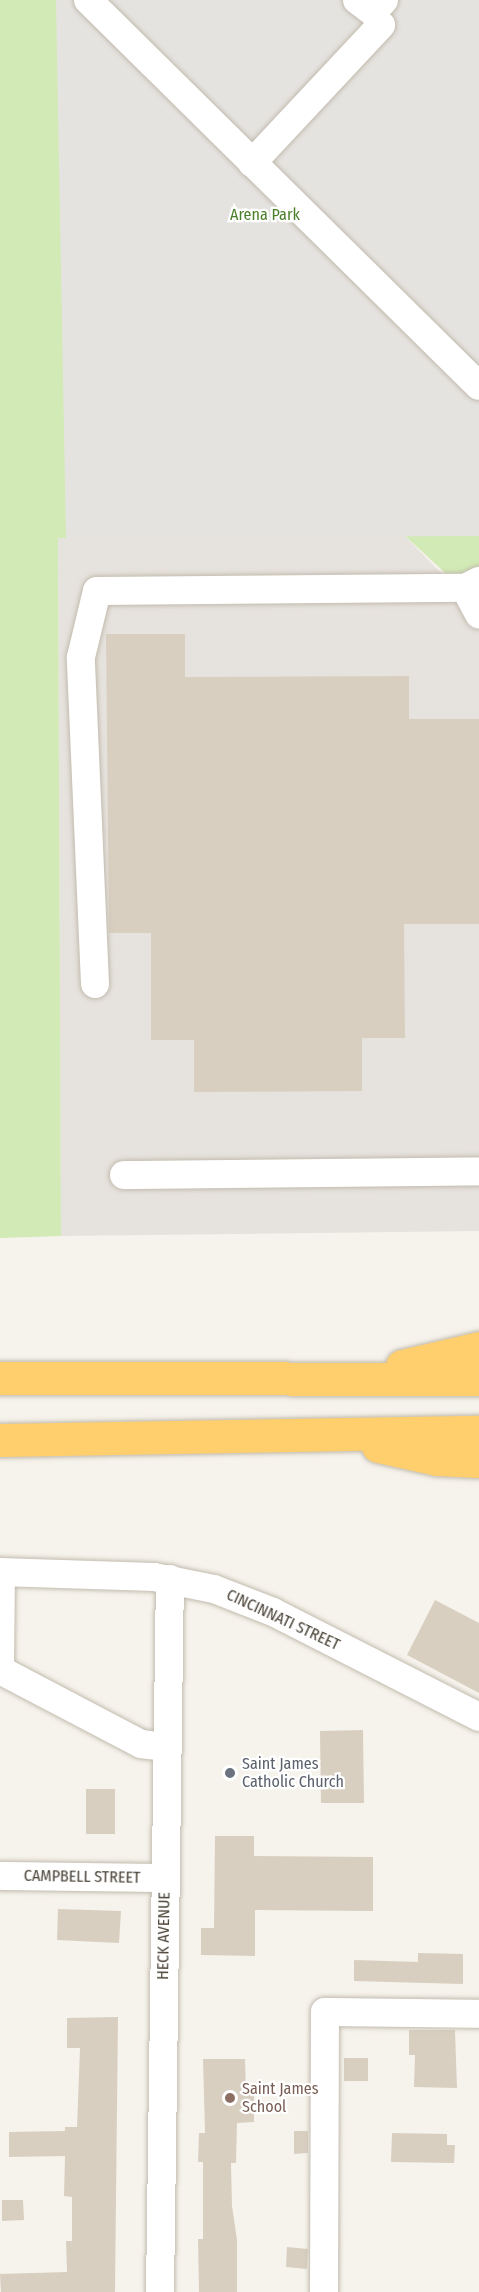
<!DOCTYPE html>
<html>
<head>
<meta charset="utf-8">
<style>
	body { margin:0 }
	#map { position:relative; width:479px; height:2292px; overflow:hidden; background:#f6f3ec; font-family:"Fira Sans Condensed",sans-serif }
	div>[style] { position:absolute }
	.industrial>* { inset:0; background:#e6e2dd }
	.green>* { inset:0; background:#d2eab5 }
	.parking>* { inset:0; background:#e5e3e0 }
	.building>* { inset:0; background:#d8cfc1 }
	.roads { filter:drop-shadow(0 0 2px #c2bbae) drop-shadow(0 0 2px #c2bbae) }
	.minor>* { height:28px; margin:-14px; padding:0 14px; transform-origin:14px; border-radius:14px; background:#fff }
	.highway>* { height:33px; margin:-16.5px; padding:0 16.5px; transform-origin:16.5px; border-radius:16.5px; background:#ffcf6e }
	.dots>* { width:16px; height:16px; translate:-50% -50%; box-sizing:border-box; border:3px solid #fff; border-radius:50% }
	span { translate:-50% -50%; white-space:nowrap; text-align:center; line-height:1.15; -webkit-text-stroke:4.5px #fff; paint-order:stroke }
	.park-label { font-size:16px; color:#4a7f2a }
	.street-label { font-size:16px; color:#4b4439 }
	.worship-label { font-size:16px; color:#5b616d }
	.left { translate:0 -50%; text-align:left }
	.education-label { font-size:16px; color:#785e54 }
</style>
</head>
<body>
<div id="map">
	<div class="industrial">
		<i style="clip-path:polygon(404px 535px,479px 612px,479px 1231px,61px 1236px,58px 538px)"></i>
	</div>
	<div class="green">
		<i style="clip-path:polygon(0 0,479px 0,479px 604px,404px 535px,58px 538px,61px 1236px,0 1238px)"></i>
	</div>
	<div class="parking">
		<i style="clip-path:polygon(56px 0,479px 0,479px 536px,66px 538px)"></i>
	</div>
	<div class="building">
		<i style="clip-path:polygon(106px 634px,185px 634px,185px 677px,409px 676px,409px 719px,479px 719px,479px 924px,404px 924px,405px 1038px,362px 1038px,362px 1091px,194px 1092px,194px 1040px,151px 1040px,151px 933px,109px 933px)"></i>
		<i style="clip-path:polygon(435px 1600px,479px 1623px,479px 1693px,407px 1655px)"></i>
		<i style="clip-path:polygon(363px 1730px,364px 1803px,321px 1803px,320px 1731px)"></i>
		<i style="clip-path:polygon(86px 1789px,115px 1789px,115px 1834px,86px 1834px)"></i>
		<i style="clip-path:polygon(215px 1836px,254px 1836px,254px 1856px,373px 1857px,373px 1911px,255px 1910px,255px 1956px,201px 1955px,201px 1928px,214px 1928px)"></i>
		<i style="clip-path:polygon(58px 1909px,121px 1911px,119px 1943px,57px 1940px)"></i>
		<i style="clip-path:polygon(418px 1953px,463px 1954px,463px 1984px,354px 1981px,354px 1960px,418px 1962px)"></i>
		<i style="clip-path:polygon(118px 2017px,115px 2292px,1px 2292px,0 2274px,67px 2272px,66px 2241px,72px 2241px,72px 2197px,64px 2196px,65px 2156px,9px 2157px,9px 2132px,65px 2131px,65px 2127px,77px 2127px,80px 2048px,67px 2048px,67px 2018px)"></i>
		<i style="clip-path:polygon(409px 2030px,455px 2030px,457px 2088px,414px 2087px,415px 2055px,409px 2055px)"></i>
		<i style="clip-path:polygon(344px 2058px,368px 2058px,368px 2081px,344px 2081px)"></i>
		<i style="clip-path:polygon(203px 2059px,245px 2059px,246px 2093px,254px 2092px,254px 2122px,237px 2123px,236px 2163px,231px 2163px,232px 2206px,237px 2240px,237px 2292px,199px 2292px,198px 2239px,203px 2239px,203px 2162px,198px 2162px,199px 2133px,205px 2133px)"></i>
		<i style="clip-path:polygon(294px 2131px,308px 2131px,308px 2153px,294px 2154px)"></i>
		<i style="clip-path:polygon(392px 2133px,447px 2134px,447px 2145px,455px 2145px,454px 2163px,391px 2162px)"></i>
		<i style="clip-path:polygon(2px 2200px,23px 2200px,24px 2220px,2px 2221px)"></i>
		<i style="clip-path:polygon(287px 2247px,308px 2249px,307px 2269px,286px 2267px)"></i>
	</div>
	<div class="roads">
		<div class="minor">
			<i style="left:88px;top:0;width:549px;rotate:44.63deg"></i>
			<i style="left:357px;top:0;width:20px;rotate:37deg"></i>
			<i style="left:373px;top:12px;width:16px;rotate:-47deg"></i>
			<i style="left:252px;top:163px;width:189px;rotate:-46.9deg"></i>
			<i style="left:465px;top:588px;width:30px;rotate:62deg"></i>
			<i style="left:95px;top:984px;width:327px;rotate:-92.5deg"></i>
			<i style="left:81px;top:657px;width:68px;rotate:-76.4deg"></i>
			<i style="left:97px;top:591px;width:368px;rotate:-0.5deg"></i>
			<i style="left:465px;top:588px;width:16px;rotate:-27deg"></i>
			<i style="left:124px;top:1175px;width:355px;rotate:-0.6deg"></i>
			<i style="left:0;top:1572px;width:154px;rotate:1.9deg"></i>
			<i style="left:154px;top:1577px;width:61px;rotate:11.3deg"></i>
			<i style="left:214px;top:1589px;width:63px;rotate:21.3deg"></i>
			<i style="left:273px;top:1612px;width:231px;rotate:27deg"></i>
			<i style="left:0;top:1666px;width:94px;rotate:-89.4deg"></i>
			<i style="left:0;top:1670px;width:159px;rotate:27.7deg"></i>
			<i style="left:141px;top:1744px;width:26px;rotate:7deg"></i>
			<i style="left:0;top:1876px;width:164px;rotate:0.7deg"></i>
			<i style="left:160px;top:2292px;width:713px;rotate:-89.2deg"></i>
			<i style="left:324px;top:2292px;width:280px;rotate:-89.8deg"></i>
			<i style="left:325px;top:2012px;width:154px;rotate:0.7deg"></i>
		</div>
		<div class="highway">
			<i style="left:402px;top:1366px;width:79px;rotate:-13.2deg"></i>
			<i style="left:0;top:1378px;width:479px;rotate:0.1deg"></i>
			<i style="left:0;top:1440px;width:479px;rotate:-1deg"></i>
			<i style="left:378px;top:1446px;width:60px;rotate:12.4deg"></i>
			<i style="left:437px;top:1459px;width:42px;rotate:2.7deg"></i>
		</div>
	</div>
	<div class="dots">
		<i style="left:230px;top:1773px;background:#6b7280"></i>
		<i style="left:230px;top:2098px;background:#8d6e63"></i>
	</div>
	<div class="park-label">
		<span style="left:265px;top:215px">Arena Park</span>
	</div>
	<div class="street-label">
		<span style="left:283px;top:1620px;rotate:25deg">CINCINNATI STREET</span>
		<span style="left:82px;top:1877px;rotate:1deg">CAMPBELL STREET</span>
		<span style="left:164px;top:1936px;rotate:-89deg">HECK AVENUE</span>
	</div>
	<div class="worship-label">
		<span class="left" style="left:242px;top:1773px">Saint James<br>Catholic Church</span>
	</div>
	<div class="education-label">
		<span class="left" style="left:242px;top:2098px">Saint James<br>School</span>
	</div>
</div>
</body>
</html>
